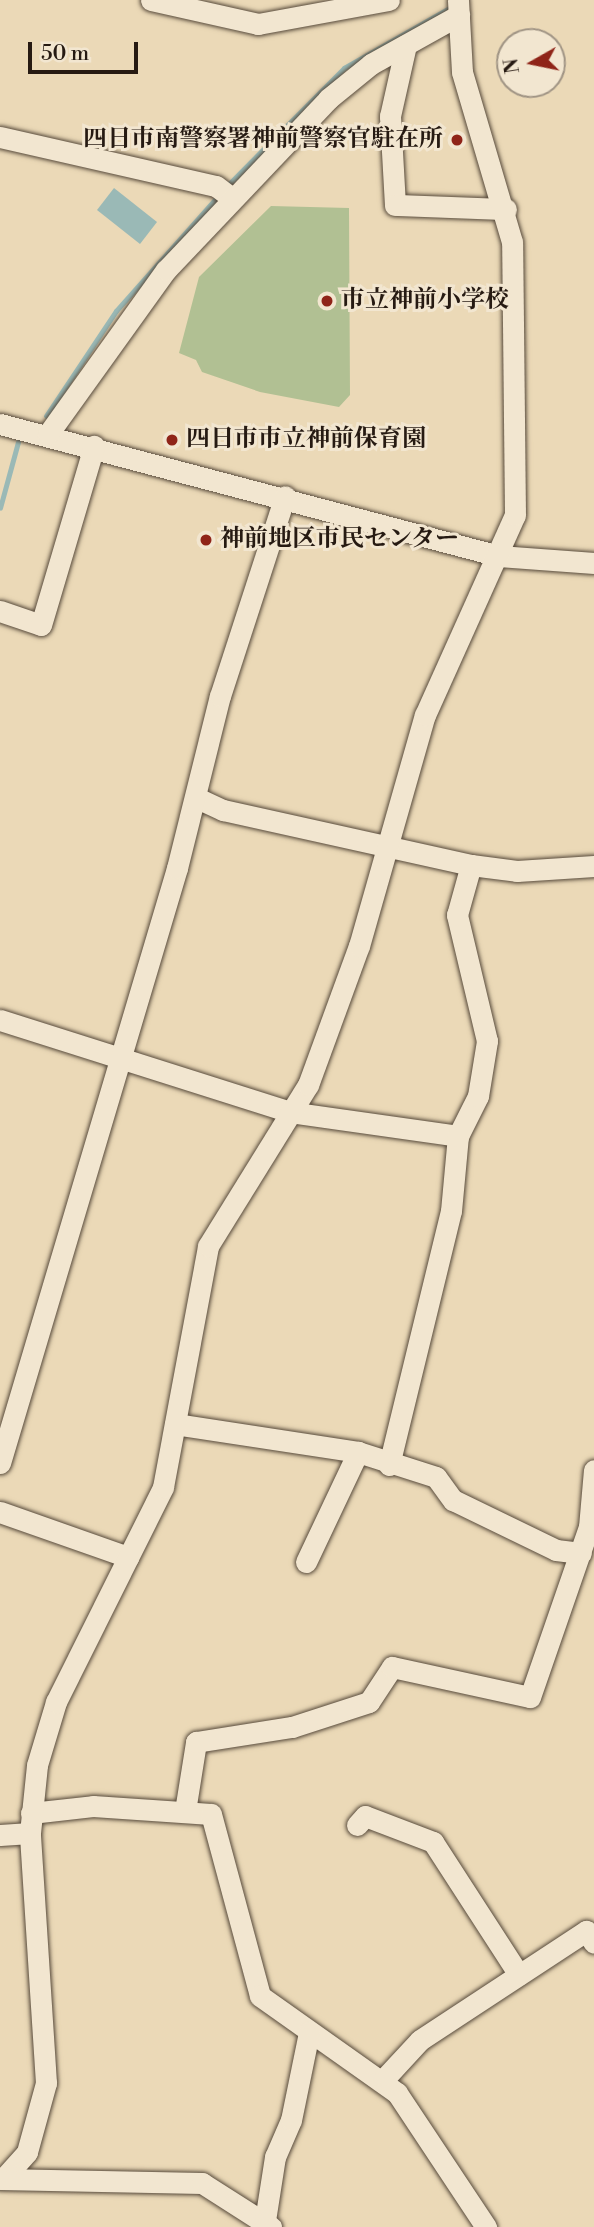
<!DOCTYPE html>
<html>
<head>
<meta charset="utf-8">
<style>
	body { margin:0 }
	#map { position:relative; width:594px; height:2227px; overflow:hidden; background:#ebd9b7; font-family:"Libre Bodoni","Noto Serif JP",serif }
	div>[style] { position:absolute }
	.green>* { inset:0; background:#b1c093 }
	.water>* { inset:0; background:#9ab9b6 }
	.stream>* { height:4.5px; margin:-2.25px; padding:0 2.25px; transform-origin:2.25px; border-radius:2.25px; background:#9ab9b6 }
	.roads { filter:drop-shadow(0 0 2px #574a3b) drop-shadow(0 0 2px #574a3b) }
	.minor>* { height:21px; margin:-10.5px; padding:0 10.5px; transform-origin:10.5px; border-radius:10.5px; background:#f2e6d0 }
	.dots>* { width:19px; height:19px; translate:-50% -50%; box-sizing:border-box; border:4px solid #f2e6d0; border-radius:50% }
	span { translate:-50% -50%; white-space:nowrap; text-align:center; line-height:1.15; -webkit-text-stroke:6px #f2e6d0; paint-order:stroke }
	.poi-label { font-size:24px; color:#261a12; font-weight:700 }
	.right { translate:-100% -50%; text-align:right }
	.left { translate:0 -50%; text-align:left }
	.north { position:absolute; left:496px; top:28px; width:70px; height:70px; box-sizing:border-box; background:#f2e6d0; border:2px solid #a09484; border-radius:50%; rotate:261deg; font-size:19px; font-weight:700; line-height:28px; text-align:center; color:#261a12 }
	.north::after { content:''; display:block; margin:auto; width:24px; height:32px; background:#8f2418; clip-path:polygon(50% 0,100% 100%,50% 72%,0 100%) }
	.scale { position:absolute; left:28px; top:42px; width:110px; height:32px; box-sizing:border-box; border:4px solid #261a12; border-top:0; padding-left:9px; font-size:21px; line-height:24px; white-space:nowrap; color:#261a12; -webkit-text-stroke:5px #f2e6d0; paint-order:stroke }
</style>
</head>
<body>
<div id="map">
	<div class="green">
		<i style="clip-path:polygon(271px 206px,349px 208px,350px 395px,339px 407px,260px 392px,202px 372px,196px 360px,179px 353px,199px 277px)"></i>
	</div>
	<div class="water">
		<i style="clip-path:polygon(114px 188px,157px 222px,140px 244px,97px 210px)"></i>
	</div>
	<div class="stream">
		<i style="left:227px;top:186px;width:166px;rotate:-45.2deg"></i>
		<i style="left:344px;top:68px;width:125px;rotate:-29.6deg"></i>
		<i style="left:46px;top:416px;width:126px;rotate:-56.3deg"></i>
		<i style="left:116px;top:311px;width:155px;rotate:-48.4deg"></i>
		<i style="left:0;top:508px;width:68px;rotate:-74.7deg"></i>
	</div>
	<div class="roads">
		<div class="minor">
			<i style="left:151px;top:0;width:110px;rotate:12.6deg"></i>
			<i style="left:258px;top:24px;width:133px;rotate:-10.4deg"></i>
			<i style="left:406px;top:45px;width:73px;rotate:102.7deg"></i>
			<i style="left:390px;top:116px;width:89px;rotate:86.8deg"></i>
			<i style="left:395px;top:205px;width:111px;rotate:2.1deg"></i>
			<i style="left:0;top:137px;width:221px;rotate:12.8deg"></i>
			<i style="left:216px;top:186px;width:20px;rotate:37deg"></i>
			<i style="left:0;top:424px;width:516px;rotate:14.82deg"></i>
			<i style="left:499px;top:556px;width:95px;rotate:4.2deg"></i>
			<i style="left:48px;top:434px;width:202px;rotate:-54.3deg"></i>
			<i style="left:166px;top:270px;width:236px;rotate:-46.5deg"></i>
			<i style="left:328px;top:99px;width:55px;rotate:-39.1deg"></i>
			<i style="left:371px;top:64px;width:101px;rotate:-29.1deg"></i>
			<i style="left:0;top:611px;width:43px;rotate:18.9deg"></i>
			<i style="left:41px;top:625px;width:187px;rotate:-73.5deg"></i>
			<i style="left:197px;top:798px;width:29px;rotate:25deg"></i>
			<i style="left:223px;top:810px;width:254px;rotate:12.5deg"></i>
			<i style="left:471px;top:865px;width:46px;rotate:7.4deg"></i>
			<i style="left:517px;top:871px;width:77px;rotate:-3.7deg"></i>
			<i style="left:0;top:1020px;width:304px;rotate:17.6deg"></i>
			<i style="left:290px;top:1112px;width:170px;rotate:8.1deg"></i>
			<i style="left:175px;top:1424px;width:185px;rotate:8.7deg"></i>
			<i style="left:358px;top:1452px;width:82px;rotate:17.8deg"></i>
			<i style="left:436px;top:1477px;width:29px;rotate:54deg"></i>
			<i style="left:453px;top:1500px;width:114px;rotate:25.9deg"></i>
			<i style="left:556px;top:1550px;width:25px;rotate:7deg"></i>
			<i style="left:0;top:1463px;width:621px;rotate:-73.43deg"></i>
			<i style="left:177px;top:868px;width:177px;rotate:-76deg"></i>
			<i style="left:220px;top:696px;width:210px;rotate:-72deg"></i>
			<i style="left:389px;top:1465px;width:261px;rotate:-76.3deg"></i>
			<i style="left:451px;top:1211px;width:75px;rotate:-84.7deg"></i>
			<i style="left:458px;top:1136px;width:45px;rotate:-63.4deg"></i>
			<i style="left:478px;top:1096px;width:56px;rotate:-80.7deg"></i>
			<i style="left:487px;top:1041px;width:130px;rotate:-103.4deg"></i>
			<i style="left:457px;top:915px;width:52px;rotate:-74.4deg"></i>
			<i style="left:0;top:1512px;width:136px;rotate:19.4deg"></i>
			<i style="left:306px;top:1562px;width:122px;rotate:-64.7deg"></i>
			<i style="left:185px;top:1811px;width:70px;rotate:-80.9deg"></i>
			<i style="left:196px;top:1742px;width:97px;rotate:-8.9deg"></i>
			<i style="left:292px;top:1727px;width:81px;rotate:-18deg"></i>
			<i style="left:369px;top:1702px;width:42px;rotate:-56.7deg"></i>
			<i style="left:392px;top:1667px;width:141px;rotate:12.3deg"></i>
			<i style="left:530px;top:1697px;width:180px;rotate:-70.9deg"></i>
			<i style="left:589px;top:1527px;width:57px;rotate:-85deg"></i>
			<i style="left:31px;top:1813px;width:62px;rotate:-6.4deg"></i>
			<i style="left:93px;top:1806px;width:118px;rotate:3.9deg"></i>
			<i style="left:211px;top:1814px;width:188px;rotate:74.9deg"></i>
			<i style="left:260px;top:1996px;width:168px;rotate:35.3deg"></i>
			<i style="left:397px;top:2093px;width:161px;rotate:56.4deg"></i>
			<i style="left:357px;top:1825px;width:12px;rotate:-48deg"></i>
			<i style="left:365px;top:1816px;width:73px;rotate:20.9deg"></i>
			<i style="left:433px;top:1842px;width:158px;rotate:57.1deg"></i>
			<i style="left:0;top:1835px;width:30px;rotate:-4deg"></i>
			<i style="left:383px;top:2080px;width:54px;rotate:-47.2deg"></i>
			<i style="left:420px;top:2040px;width:199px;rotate:-33.3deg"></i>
			<i style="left:586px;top:1931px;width:14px;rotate:56deg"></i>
			<i style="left:0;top:2179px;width:202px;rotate:1.1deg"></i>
			<i style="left:202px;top:2183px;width:82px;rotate:32.5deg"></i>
			<i style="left:3px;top:2179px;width:36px;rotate:-48deg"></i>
			<i style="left:27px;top:2152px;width:72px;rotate:-74.6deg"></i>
			<i style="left:46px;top:2083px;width:251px;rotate:-93.7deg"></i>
			<i style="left:30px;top:1833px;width:68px;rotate:-84.1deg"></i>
			<i style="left:37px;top:1765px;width:66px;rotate:-73.2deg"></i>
			<i style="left:56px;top:1702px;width:240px;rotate:-63.5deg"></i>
			<i style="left:163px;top:1487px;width:245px;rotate:-79.4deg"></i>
			<i style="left:208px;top:1246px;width:190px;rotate:-58.2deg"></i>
			<i style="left:308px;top:1085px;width:148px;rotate:-69.9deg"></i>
			<i style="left:359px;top:946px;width:240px;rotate:-74.1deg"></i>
			<i style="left:425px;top:715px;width:219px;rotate:-65.8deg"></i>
			<i style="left:515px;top:515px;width:273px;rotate:-90.6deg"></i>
			<i style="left:512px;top:242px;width:177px;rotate:-106.4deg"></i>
			<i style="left:462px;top:72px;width:72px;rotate:-93.2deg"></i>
			<i style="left:264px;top:2227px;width:71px;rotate:-81.1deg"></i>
			<i style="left:275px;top:2157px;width:40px;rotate:-66.6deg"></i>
			<i style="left:291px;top:2120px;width:90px;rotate:-78.4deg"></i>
		</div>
	</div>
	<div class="dots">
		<i style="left:457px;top:140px;background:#8f2418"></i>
		<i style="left:327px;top:301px;background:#8f2418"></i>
		<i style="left:172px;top:440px;background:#8f2418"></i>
		<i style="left:206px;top:540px;background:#8f2418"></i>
	</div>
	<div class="poi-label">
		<span class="right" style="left:443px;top:140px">四日市南警察署神前警察官駐在所</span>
		<span class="left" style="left:341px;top:301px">市立神前小学校</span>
		<span class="left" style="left:186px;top:440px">四日市市立神前保育園</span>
		<span class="left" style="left:220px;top:540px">神前地区市民センター</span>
	</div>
	<div class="north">N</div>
	<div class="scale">50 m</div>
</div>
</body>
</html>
